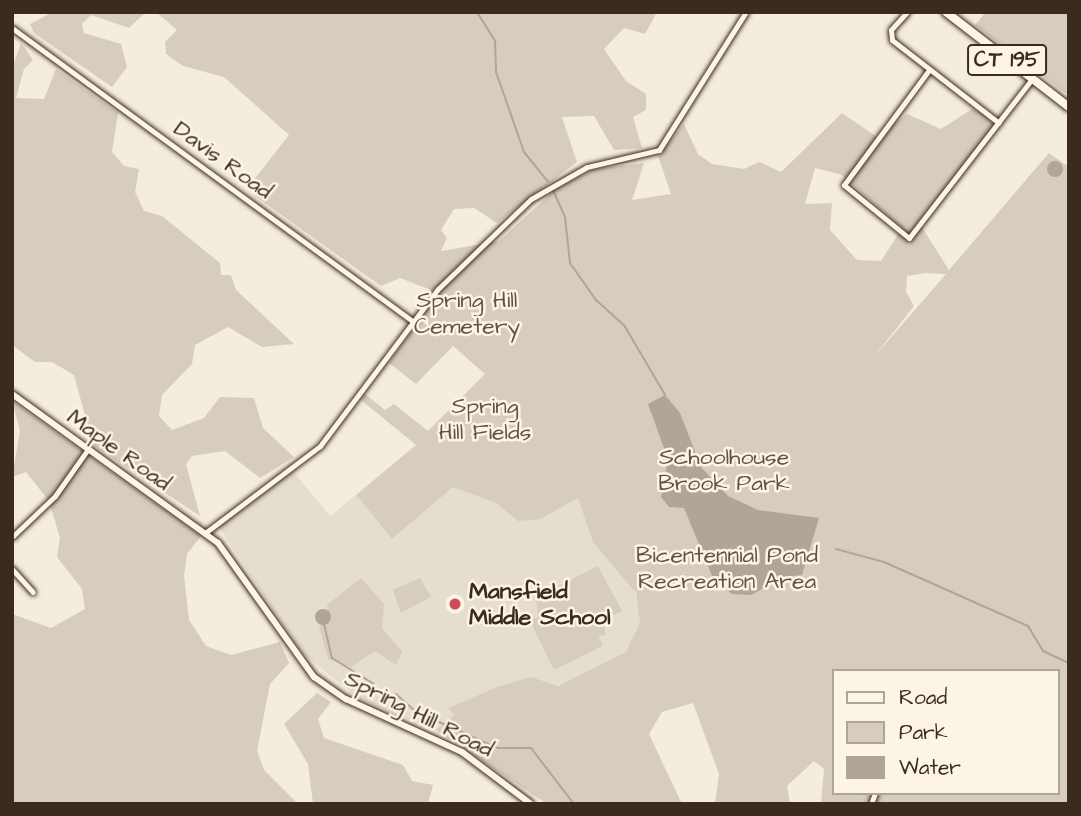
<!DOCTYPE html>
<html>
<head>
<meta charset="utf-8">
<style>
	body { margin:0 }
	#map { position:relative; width:1081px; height:816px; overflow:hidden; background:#f4eddd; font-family:"Architects Daughter",sans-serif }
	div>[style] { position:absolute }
	.built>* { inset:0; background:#e5ddce }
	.green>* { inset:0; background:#d6cdbd }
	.water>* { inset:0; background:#b0a596 }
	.round { border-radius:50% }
	.stream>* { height:2px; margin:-1px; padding:0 1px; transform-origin:1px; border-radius:1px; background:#b0a596 }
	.roads { filter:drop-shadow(0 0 2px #3b2a1e) drop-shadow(0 0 2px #3b2a1e) }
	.minor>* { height:5px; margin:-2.5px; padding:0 2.5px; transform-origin:2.5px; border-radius:2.5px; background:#fcf5e5 }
	.tertiary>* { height:6px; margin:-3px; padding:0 3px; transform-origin:3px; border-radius:3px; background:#fcf5e5 }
	.primary>* { height:8px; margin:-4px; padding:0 4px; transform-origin:4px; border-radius:4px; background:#fcf5e5 }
	.dots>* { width:19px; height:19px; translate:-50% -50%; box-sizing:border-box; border:4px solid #fcf5e5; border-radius:50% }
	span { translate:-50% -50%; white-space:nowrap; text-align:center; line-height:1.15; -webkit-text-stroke:5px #fcf5e5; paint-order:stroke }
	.shield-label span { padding:2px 5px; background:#fcf5e5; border:2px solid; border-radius:5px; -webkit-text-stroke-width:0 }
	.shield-label { font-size:21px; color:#3b2a1e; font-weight:700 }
	.street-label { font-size:23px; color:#3b2a1e }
	.park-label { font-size:23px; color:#625346 }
	.poi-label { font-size:23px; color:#3b2a1e; font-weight:700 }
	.left { translate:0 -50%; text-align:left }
	.frame { position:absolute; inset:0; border:14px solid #3b2a1e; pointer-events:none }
	.legend { position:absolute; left:832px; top:669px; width:228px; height:126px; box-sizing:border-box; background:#fcf5e5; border:2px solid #afa495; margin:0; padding:9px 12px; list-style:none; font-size:21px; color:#3b2a1e }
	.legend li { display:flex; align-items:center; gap:14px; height:35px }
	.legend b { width:35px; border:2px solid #afa495 }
</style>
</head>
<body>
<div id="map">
	<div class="built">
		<i style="clip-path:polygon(293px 471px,330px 516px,356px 495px,392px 539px,470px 472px,577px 496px,633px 586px,642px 620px,637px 639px,626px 652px,565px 683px,454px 715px,436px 730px,360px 699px,302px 653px,219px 527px)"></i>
	</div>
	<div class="green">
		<i style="clip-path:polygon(53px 12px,146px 12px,129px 28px,91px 15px,82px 24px,84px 33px,121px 44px,127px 67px,112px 87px,34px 33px,30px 24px)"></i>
		<i style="clip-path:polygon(evenodd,156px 12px,657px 12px,645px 34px,624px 28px,604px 49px,626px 81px,646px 94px,646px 110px,633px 117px,642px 148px,614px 150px,594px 116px,562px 117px,577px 162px,497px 223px,474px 208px,454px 209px,441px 230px,447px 238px,441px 251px,499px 241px,556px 189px,594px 169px,644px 163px,632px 200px,671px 194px,658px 156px,684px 124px,698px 154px,712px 164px,744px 169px,759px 162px,781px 172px,842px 113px,877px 137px,907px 114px,941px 129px,972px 109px,983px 114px,993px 124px,990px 133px,921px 226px,949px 270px,1049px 153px,1069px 167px,1069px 804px,821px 804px,824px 769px,814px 761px,787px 786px,790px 804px,715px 804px,719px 774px,693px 703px,662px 712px,649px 734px,682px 804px,547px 804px,436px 730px,454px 715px,449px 708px,497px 687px,531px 677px,558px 686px,626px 652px,640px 623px,636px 593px,593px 542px,578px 498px,540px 519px,518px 521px,496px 503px,453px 487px,392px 539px,356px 495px,416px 445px,361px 400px,365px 394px,385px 410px,394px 404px,428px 431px,485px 374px,453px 346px,416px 384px,389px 363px,444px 286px,431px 290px,400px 278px,381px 286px,255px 196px,250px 185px,289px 135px,224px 77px,183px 66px,166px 54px,165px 42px,177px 30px,156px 12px,815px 168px,842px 175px,902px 228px,881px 261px,857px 260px,830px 230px,832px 203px,805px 204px,815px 168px,156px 12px,925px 273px,946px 274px,873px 358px,914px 306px,906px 292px,907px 276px,925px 273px,156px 12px,834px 671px,1058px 671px,1058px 793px,834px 793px,834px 671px)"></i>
		<i style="clip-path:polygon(986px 12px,1069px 12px,1069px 96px,975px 25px)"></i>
		<i style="clip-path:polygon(21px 43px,33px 60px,24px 69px,16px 98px,44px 99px,56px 69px,118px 113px,112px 152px,124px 166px,139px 169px,135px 192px,144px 211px,162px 216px,220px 263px,221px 275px,231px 275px,236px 290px,294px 344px,262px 347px,228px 327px,195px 345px,192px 364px,162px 395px,159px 416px,172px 430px,204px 418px,220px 397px,254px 398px,263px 428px,294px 457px,260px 478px,225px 451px,192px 456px,186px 464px,200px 516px,93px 445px,74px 375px,52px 362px,35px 362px,12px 345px,12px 68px)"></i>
		<i style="clip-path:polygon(12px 401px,201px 536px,187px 554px,184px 576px,189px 620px,206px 646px,231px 655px,280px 642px,289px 663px,270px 684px,257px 751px,264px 770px,298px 804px,12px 804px,12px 614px,51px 628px,85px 609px,82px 589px,57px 557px,60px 538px,49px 501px,26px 472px,12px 477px,20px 431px)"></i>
		<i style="clip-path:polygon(598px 566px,622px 611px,604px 619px,605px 635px,598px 636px,603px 646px,554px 670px,530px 621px,538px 617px,536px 598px,559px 596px,555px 588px)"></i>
		<i style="clip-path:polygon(361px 578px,384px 604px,382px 628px,402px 652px,396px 665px,375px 651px,351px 667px,328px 659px,319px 626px,330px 621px,327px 605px)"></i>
		<i style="clip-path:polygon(420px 578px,431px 597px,401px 613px,393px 590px)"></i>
		<i style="clip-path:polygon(317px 693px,331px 702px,318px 719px,324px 738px,403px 765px,412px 781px,433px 785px,428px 804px,313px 804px,308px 764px,284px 724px)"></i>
	</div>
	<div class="water">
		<i class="round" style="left:1047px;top:161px;width:16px;height:16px"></i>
		<i style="clip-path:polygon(665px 395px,680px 413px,701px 467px,728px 496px,758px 510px,819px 518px,802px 575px,783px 577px,751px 595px,732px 594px,713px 578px,684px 508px,669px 507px,661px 497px,668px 459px,648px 404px)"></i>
		<i class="round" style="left:315px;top:609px;width:16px;height:16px"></i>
	</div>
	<div class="stream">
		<i style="left:477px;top:12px;width:34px;rotate:58deg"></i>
		<i style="left:495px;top:41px;width:31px;rotate:88deg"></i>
		<i style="left:496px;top:72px;width:85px;rotate:70.7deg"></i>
		<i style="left:524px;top:152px;width:38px;rotate:51deg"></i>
		<i style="left:553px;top:190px;width:30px;rotate:66deg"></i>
		<i style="left:565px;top:217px;width:46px;rotate:83.8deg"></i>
		<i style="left:570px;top:263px;width:45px;rotate:54.9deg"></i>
		<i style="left:596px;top:300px;width:38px;rotate:42deg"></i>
		<i style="left:624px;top:325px;width:81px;rotate:59.6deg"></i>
		<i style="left:836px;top:549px;width:50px;rotate:15.2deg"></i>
		<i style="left:884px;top:562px;width:158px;rotate:24deg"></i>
		<i style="left:1028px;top:626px;width:29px;rotate:59deg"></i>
		<i style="left:1043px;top:651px;width:29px;rotate:25deg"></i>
		<i style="left:324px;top:624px;width:35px;rotate:77deg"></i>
		<i style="left:332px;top:658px;width:49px;rotate:31.8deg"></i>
		<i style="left:396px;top:694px;width:25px;rotate:42deg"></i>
		<i style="left:439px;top:722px;width:64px;rotate:23.8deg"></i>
		<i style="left:498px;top:748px;width:33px"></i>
		<i style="left:531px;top:748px;width:71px;rotate:52.5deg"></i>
	</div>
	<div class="roads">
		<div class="minor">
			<i style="left:907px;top:12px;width:24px;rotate:132deg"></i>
			<i style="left:891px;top:30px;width:10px;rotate:84deg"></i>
			<i style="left:892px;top:40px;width:135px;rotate:37.8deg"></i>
			<i style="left:12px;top:28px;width:497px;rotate:36.2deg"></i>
			<i style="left:929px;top:70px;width:143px;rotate:126.5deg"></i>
			<i style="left:844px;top:185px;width:84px;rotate:39.2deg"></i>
			<i style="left:909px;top:238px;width:201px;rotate:-52.3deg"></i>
			<i style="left:205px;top:533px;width:144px;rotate:-37.1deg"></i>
			<i style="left:320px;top:446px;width:196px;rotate:-53.1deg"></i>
			<i style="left:438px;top:289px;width:129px;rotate:-44.1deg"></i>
			<i style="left:531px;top:199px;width:64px;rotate:-29.7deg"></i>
			<i style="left:587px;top:167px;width:74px;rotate:-13.3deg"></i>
			<i style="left:659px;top:150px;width:163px;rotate:-57.8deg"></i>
			<i style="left:12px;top:537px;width:59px;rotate:-43.6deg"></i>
			<i style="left:55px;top:496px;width:57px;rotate:-54.9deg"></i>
			<i style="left:12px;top:569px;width:31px;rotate:48deg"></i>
			<i style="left:871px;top:804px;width:12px;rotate:-70deg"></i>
		</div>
		<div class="tertiary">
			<i style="left:12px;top:394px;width:254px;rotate:35.9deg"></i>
			<i style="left:218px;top:543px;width:165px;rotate:54.4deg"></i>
			<i style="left:314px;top:677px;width:39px;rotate:35deg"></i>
			<i style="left:346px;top:699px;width:128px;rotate:24.6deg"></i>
			<i style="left:462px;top:752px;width:86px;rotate:37deg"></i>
		</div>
		<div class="primary">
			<i style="left:946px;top:12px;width:155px;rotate:37.7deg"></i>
		</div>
	</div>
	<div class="dots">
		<i style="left:455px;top:604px;background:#d1495b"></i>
	</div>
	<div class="shield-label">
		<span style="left:1007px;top:60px">CT 195</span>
	</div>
	<div class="street-label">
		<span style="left:223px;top:160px;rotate:36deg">Davis Road</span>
		<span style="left:119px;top:450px;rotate:36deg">Maple Road</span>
		<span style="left:419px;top:714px;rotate:27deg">Spring Hill Road</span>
	</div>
	<div class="park-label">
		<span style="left:467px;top:313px">Spring Hill<br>Cemetery</span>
		<span style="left:485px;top:419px">Spring<br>Hill Fields</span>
		<span style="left:724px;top:470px">Schoolhouse<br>Brook Park</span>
		<span style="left:727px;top:568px">Bicentennial Pond<br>Recreation Area</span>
	</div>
	<div class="poi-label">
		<span class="left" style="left:469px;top:604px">Mansfield<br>Middle School</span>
	</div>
	<div class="frame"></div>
	<ul class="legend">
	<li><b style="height:9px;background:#fcf5e5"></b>Road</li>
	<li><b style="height:19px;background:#d6cdbd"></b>Park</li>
	<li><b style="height:19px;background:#b0a596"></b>Water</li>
	</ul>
</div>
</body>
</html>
